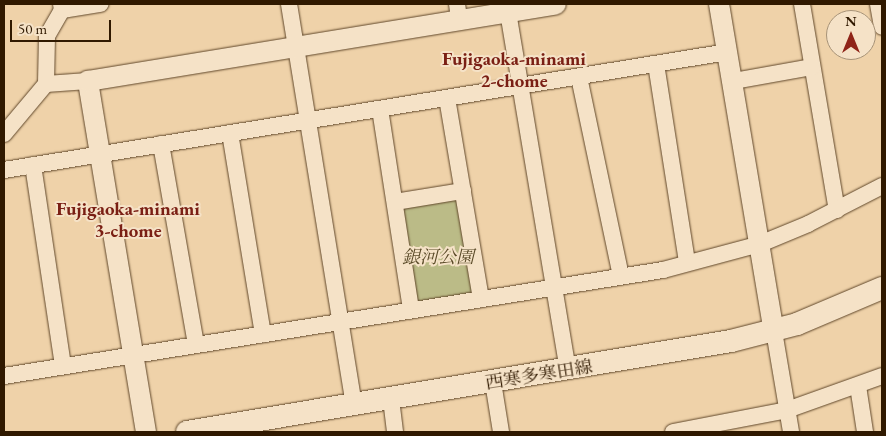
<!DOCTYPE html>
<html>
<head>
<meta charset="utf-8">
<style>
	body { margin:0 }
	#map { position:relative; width:886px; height:436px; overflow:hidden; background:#efd2a9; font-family:"EB Garamond","Noto Serif JP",serif }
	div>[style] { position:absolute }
	.green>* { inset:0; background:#bbbb87 }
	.roads { filter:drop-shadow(0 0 1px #60472a) drop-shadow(0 0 1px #60472a) }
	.minor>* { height:16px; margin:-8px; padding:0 8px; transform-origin:8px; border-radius:8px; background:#f5e2c7 }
	.tertiary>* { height:20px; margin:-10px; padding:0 10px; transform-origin:10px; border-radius:10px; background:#f5e2c7 }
	.secondary>* { height:22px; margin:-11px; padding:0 11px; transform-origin:11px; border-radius:11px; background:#f5e2c7 }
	span { translate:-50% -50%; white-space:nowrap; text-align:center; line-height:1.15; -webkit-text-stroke:4px #f5e2c7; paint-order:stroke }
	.park-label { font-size:18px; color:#5a4a28; font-style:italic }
	.street-label { font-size:18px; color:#301900 }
	.neighbourhood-label { font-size:19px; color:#7a1f14; font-weight:700 }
	.frame { position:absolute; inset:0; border:5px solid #301900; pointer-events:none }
	.north { position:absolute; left:826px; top:10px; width:50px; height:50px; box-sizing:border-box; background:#f5e2c7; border:1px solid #a69277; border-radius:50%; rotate:0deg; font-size:14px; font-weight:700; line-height:20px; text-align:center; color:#301900 }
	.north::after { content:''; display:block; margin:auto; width:18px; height:22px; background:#8f2418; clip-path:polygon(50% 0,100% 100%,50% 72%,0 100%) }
	.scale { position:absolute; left:10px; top:20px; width:101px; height:22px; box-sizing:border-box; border:2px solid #301900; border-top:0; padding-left:6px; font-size:15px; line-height:18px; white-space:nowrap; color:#301900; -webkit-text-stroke:4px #f5e2c7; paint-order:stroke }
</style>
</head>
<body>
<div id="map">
	<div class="green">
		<i style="clip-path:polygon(459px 199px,474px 288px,471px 295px,419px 303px,414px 299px,401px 208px)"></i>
	</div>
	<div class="roads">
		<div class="minor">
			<i style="left:289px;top:4px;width:406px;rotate:80.8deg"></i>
			<i style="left:457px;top:4px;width:14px;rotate:82deg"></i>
			<i style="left:802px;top:4px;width:209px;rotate:80.4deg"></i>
			<i style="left:878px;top:4px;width:23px;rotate:80deg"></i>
			<i style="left:62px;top:10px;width:39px;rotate:-9deg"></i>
			<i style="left:508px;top:12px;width:363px;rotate:80.5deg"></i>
			<i style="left:656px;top:64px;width:200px;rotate:81.1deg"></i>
			<i style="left:579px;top:77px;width:203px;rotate:78.1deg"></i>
			<i style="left:734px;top:81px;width:79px;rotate:-10.2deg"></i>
			<i style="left:46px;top:84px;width:48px;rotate:-88.8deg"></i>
			<i style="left:47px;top:36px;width:30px;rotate:-60deg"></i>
			<i style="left:62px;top:10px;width:6px;rotate:-99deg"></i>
			<i style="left:447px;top:98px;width:204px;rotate:80.4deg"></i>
			<i style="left:380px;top:109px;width:203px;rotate:81.2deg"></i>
			<i style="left:230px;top:133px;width:204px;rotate:80.7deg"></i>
			<i style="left:4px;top:134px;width:65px;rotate:-50deg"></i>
			<i style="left:46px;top:84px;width:42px;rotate:-4.1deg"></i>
			<i style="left:161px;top:144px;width:204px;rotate:80.1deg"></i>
			<i style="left:33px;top:165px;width:203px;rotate:81.5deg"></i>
			<i style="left:4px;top:170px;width:734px;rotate:-9.26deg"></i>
			<i style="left:395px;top:202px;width:69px;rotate:-9.2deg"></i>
			<i style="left:774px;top:331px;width:102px;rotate:80.4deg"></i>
			<i style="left:4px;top:376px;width:667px;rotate:-9.14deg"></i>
			<i style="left:663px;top:270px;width:100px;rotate:-15deg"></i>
			<i style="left:760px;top:244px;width:52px;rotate:-22.6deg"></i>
			<i style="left:808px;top:224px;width:83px;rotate:-27.2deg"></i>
			<i style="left:493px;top:382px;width:51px;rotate:80.9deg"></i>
			<i style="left:858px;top:386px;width:47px;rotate:81.3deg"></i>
			<i style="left:391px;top:399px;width:33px;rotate:83deg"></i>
			<i style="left:673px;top:432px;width:116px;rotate:-10.9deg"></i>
			<i style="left:787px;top:410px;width:101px;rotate:-19.7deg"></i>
		</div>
		<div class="tertiary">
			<i style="left:719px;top:4px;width:332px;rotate:80.5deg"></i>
			<i style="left:146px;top:432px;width:356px;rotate:-99.4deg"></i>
			<i style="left:88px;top:81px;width:474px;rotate:-9.3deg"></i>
		</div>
		<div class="secondary">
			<i style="left:187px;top:432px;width:552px;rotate:-9.5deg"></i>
			<i style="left:731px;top:341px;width:68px;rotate:-14.4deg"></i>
			<i style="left:797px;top:324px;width:92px;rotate:-23deg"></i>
		</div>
	</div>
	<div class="park-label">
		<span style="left:438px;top:257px">銀河公園</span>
	</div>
	<div class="street-label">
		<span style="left:539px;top:375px;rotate:-9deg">西寒多寒田線</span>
	</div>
	<div class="neighbourhood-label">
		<span style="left:514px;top:70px">Fujigaoka-minami<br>2-chome</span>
		<span style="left:128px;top:220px">Fujigaoka-minami<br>3-chome</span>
	</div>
	<div class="frame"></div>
	<div class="north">N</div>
	<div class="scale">50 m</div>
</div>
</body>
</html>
